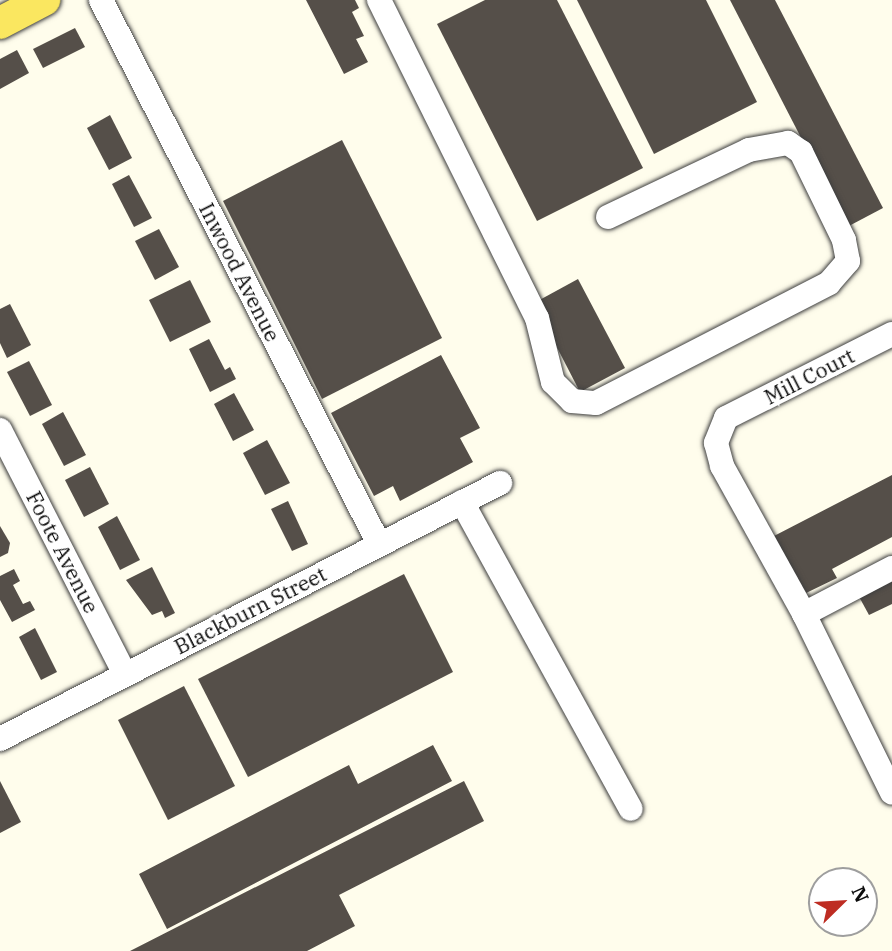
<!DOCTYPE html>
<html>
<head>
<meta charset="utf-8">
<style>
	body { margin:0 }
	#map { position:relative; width:892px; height:951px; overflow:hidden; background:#fffdec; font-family:"IBM Plex Serif",serif }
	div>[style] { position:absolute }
	.building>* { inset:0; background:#554f49 }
	.roads { filter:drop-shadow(0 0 2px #3f3f3f) drop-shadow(0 0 2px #3f3f3f) }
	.minor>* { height:24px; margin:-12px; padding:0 12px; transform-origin:12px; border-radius:12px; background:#fff }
	.major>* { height:32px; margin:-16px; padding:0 16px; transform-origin:16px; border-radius:16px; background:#fae760 }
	span { translate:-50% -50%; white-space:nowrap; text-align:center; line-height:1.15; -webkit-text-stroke:7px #fff; paint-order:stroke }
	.street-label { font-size:21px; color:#0c0c0c }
	.north { position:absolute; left:808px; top:867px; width:70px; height:70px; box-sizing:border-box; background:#fff; border:2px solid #9e9e9e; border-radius:50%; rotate:66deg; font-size:19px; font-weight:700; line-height:28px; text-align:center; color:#0c0c0c }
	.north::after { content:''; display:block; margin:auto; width:24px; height:32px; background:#be2d23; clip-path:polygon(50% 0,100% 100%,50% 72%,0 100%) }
</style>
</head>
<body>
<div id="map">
	<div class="building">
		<i style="clip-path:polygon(306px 0,355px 0,359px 8px,352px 12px,364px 36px,356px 39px,368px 62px,344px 74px)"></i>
		<i style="clip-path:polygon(485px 0,557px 0,643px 168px,537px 221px,437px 24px)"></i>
		<i style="clip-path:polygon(577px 0,706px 0,757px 102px,654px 154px)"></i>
		<i style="clip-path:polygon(730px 0,775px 0,883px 208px,847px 227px)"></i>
		<i style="clip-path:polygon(75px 28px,85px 47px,43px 68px,33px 49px)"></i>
		<i style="clip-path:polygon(17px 50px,29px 73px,0 89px,0 59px)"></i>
		<i style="clip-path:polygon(110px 115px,132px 158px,109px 170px,87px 128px)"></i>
		<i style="clip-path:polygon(342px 140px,442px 338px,322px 399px,223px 201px)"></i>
		<i style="clip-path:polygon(129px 175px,152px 218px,134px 227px,112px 184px)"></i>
		<i style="clip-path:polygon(159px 229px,179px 267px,155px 280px,135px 241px)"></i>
		<i style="clip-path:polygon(578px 279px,625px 368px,580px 392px,534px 303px)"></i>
		<i style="clip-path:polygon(190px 280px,211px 322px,170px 342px,149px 300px)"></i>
		<i style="clip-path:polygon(10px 304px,31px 345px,7px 358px,0 343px,0 309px)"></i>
		<i style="clip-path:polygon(209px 339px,225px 370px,230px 367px,236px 379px,210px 392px,189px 349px)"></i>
		<i style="clip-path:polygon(441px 355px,480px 428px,460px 438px,473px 462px,400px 501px,393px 486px,374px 496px,331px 413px)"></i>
		<i style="clip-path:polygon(29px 361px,52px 405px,30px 416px,7px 372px)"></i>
		<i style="clip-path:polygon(234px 393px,254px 430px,233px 441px,214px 404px)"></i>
		<i style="clip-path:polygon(63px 412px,86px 455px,64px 466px,42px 424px)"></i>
		<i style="clip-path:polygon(267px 440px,290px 483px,265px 495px,243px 453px)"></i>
		<i style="clip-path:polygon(90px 467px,109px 504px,84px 517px,65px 480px)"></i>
		<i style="clip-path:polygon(892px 475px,892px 537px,832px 569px,837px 578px,804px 594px,774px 536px)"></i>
		<i style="clip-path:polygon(288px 501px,308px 544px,292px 551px,271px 509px)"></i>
		<i style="clip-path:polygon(117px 516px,140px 560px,120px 570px,98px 527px)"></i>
		<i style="clip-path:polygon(0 526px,10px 543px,8px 553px,0 557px)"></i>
		<i style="clip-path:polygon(152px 567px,175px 613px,165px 618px,162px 611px,152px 615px,126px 580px)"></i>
		<i style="clip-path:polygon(14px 569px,20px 581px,13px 585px,23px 604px,30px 601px,35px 610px,12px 622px,0 600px,0 576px)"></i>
		<i style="clip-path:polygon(404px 574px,453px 672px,248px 777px,198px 679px)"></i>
		<i style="clip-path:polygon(892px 576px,892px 604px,869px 615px,857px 593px)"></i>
		<i style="clip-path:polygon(35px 628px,57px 672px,41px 680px,19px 637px)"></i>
		<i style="clip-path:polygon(184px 686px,235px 786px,168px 820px,118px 720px)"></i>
		<i style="clip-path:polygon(433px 745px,452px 781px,167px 929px,139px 874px,349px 765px,358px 784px)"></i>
		<i style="clip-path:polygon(0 781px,21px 822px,0 833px)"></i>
		<i style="clip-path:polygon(464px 781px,484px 821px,339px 895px,355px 926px,307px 951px,130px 951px)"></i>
	</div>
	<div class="roads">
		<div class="minor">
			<i style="left:101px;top:0;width:611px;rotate:62.93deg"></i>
			<i style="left:379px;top:0;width:355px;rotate:63.6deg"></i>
			<i style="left:537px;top:318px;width:66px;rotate:76deg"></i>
			<i style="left:553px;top:382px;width:27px;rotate:45deg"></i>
			<i style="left:572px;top:401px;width:24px;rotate:5deg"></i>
			<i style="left:596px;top:403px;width:262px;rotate:-27.2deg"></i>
			<i style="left:829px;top:283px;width:29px;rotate:-49deg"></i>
			<i style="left:848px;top:261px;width:21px;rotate:-101deg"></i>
			<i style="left:844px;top:240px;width:98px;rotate:-116deg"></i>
			<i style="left:801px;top:152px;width:16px;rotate:-145deg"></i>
			<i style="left:788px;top:143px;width:40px;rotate:170deg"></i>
			<i style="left:749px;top:150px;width:156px;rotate:154.6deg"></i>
			<i style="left:892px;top:334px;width:186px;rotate:153.2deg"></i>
			<i style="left:726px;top:418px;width:27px;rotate:112deg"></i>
			<i style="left:716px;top:443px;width:24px;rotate:75deg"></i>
			<i style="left:722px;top:466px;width:169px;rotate:61deg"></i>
			<i style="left:804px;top:614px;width:199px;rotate:63.8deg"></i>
			<i style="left:0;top:430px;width:274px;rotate:62.9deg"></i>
			<i style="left:462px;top:502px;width:350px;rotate:61.2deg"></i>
			<i style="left:804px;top:614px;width:99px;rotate:-27.6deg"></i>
			<i style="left:0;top:739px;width:562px;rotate:-27.11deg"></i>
		</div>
		<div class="major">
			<i style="left:0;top:23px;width:50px;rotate:-27.6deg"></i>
		</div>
	</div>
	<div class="street-label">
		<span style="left:240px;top:272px;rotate:63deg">Inwood Avenue</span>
		<span style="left:809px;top:376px;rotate:-27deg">Mill Court</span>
		<span style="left:63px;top:552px;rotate:63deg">Foote Avenue</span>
		<span style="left:250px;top:610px;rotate:-27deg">Blackburn Street</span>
	</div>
	<div class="north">N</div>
</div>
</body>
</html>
